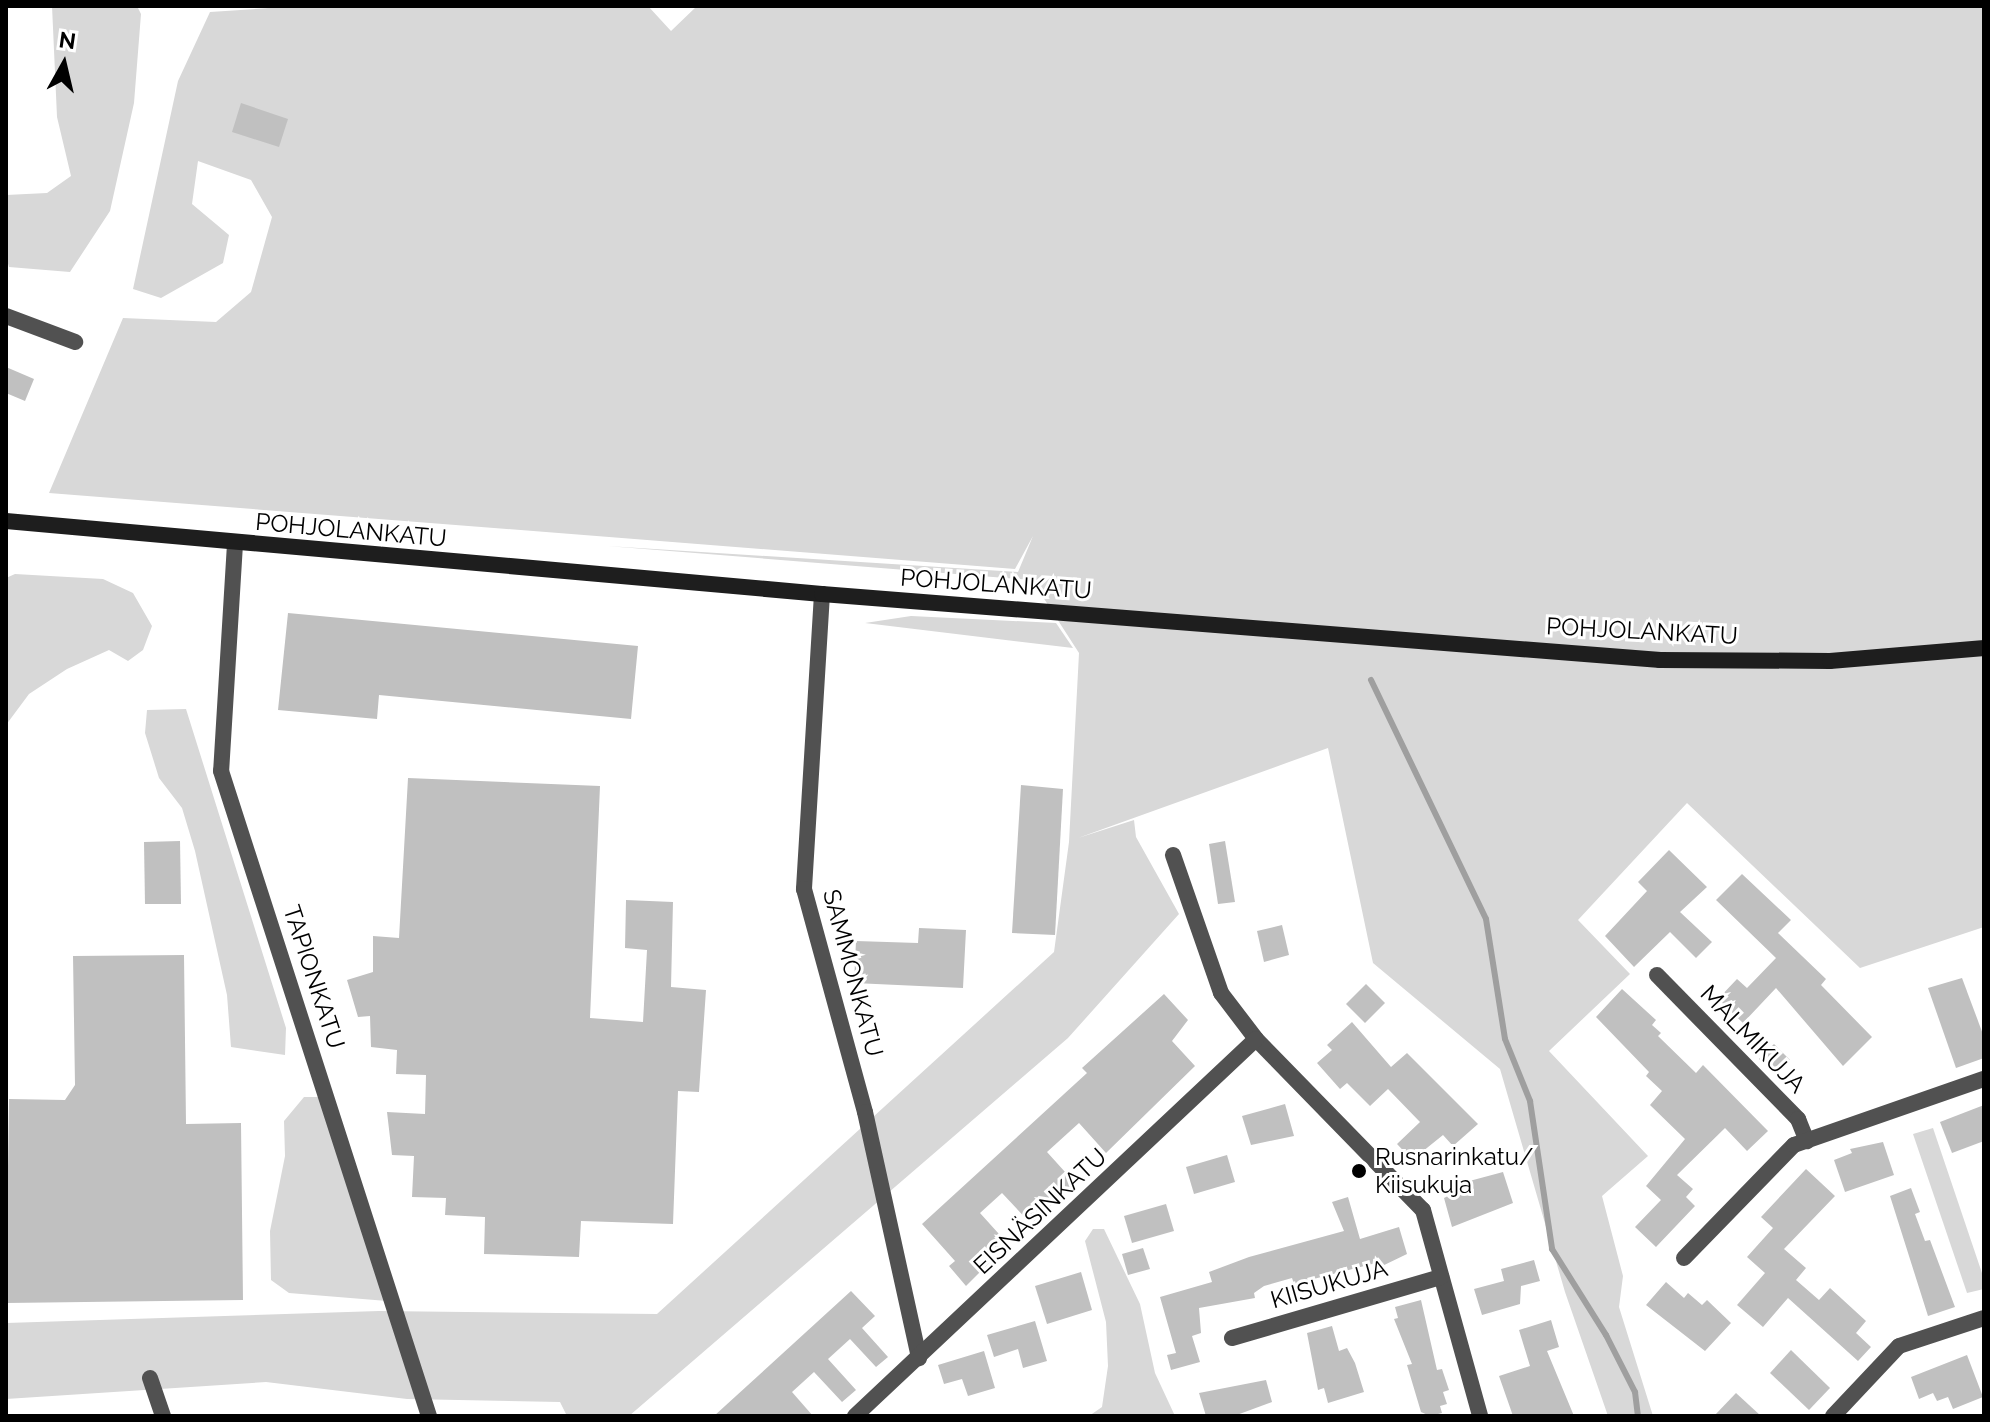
<!DOCTYPE html>
<html>
<head>
<meta charset="utf-8">
<style>
	body { margin:0 }
	#map { position:relative; width:1990px; height:1422px; overflow:hidden; background:#fff; font-family:Raleway,sans-serif }
	div>[style] { position:absolute }
	.green>* { inset:0; background:#d8d8d8 }
	.stream>* { height:6px; margin:-3px; padding:0 3px; transform-origin:3px; border-radius:3px; background:#9f9f9f }
	.building>* { inset:0; background:#c0c0c0 }
	.street>* { height:16px; margin:-8px; padding:0 8px; transform-origin:8px; border-radius:8px; background:#515151 }
	.secondary>* { height:16px; margin:-8px; padding:0 8px; transform-origin:8px; border-radius:8px; background:#1e1e1e }
	.dots>* { width:22px; height:22px; translate:-50% -50%; box-sizing:border-box; border:4px solid #fff; border-radius:50% }
	span { translate:-50% -50%; white-space:nowrap; text-align:center; line-height:1.15; -webkit-text-stroke:6px #fff; paint-order:stroke }
	.street-label { font-size:24px; color:#000 }
	.poi-label { font-size:24px; color:#000 }
	.left { translate:0 -50%; text-align:left }
	.frame { position:absolute; inset:0; border:8px solid #000; pointer-events:none }
	.north { position:absolute; left:24px; top:24px; width:80px; height:80px; -webkit-text-stroke:6px #fff; paint-order:stroke; rotate:8deg; font-size:22px; font-weight:700; line-height:32px; text-align:center; color:#000 }
	.north::after { content:''; display:block; margin:auto; width:28px; height:36px; background:#000; clip-path:polygon(50% 0,100% 100%,50% 72%,0 100%) }
</style>
</head>
<body>
<div id="map">
	<div class="green">
		<i style="clip-path:polygon(52px 6px,137px 6px,141px 14px,134px 103px,110px 211px,70px 272px,9px 267px,6px 257px,6px 195px,47px 193px,71px 176px,57px 117px)"></i>
		<i style="clip-path:polygon(299px 6px,648px 6px,671px 31px,697px 6px,1984px 6px,1984px 927px,1860px 968px,1687px 803px,1578px 920px,1630px 974px,1549px 1051px,1648px 1156px,1602px 1196px,1623px 1276px,1619px 1307px,1653px 1416px,1608px 1416px,1565px 1292px,1500px 1069px,1373px 963px,1328px 748px,1078px 838px,1134px 820px,1136px 837px,1179px 914px,1068px 1038px,629px 1416px,567px 1416px,560px 1402px,407px 1399px,266px 1382px,6px 1399px,6px 1323px,379px 1311px,657px 1314px,1054px 952px,1069px 842px,1079px 653px,1032px 580px,607px 546px,1018px 572px,1033px 536px,1015px 569px,49px 493px,123px 318px,216px 322px,251px 292px,272px 217px,251px 180px,198px 161px,192px 204px,229px 235px,223px 263px,161px 298px,133px 289px,178px 81px,210px 12px)"></i>
		<i style="clip-path:polygon(15px 574px,103px 579px,133px 593px,152px 626px,143px 650px,128px 661px,109px 650px,67px 669px,29px 694px,6px 725px,6px 578px)"></i>
		<i style="clip-path:polygon(911px 616px,1056px 623px,1073px 648px,865px 623px)"></i>
		<i style="clip-path:polygon(186px 709px,286px 1028px,285px 1055px,231px 1047px,227px 995px,195px 851px,182px 808px,159px 778px,145px 733px,147px 710px)"></i>
		<i style="clip-path:polygon(304px 1097px,322px 1097px,387px 1301px,289px 1293px,271px 1280px,270px 1231px,285px 1156px,284px 1121px)"></i>
		<i style="clip-path:polygon(1933px 1128px,1984px 1279px,1984px 1289px,1967px 1293px,1913px 1134px)"></i>
		<i style="clip-path:polygon(1093px 1229px,1104px 1229px,1140px 1304px,1155px 1373px,1175px 1416px,1089px 1416px,1102px 1407px,1108px 1366px,1106px 1322px,1085px 1241px)"></i>
	</div>
	<div class="stream">
		<i style="left:1371px;top:680px;width:265px;rotate:64.3deg"></i>
		<i style="left:1486px;top:919px;width:121px;rotate:81deg"></i>
		<i style="left:1505px;top:1039px;width:67px;rotate:68deg"></i>
		<i style="left:1530px;top:1101px;width:150px;rotate:81.5deg"></i>
		<i style="left:1552px;top:1249px;width:102px;rotate:57.9deg"></i>
		<i style="left:1606px;top:1335px;width:64px;rotate:63deg"></i>
		<i style="left:1635px;top:1392px;width:24px;rotate:83deg"></i>
	</div>
	<div class="building">
		<i style="clip-path:polygon(241px 103px,288px 119px,279px 147px,232px 132px)"></i>
		<i style="clip-path:polygon(6px 367px,34px 379px,25px 401px,6px 393px)"></i>
		<i style="clip-path:polygon(288px 613px,638px 646px,631px 719px,379px 695px,377px 719px,278px 710px)"></i>
		<i style="clip-path:polygon(408px 778px,600px 786px,590px 1018px,643px 1022px,647px 950px,625px 948px,626px 900px,673px 902px,671px 987px,706px 990px,699px 1092px,678px 1091px,673px 1224px,581px 1221px,579px 1257px,484px 1254px,485px 1217px,445px 1215px,446px 1198px,412px 1197px,414px 1156px,392px 1155px,387px 1112px,425px 1114px,426px 1075px,396px 1074px,397px 1050px,371px 1047px,370px 1016px,358px 1017px,347px 980px,373px 972px,373px 936px,399px 938px)"></i>
		<i style="clip-path:polygon(1021px 785px,1063px 789px,1055px 935px,1012px 933px)"></i>
		<i style="clip-path:polygon(180px 841px,181px 904px,145px 904px,144px 842px)"></i>
		<i style="clip-path:polygon(1225px 841px,1235px 902px,1218px 904px,1209px 844px)"></i>
		<i style="clip-path:polygon(1669px 850px,1707px 887px,1680px 912px,1712px 942px,1696px 958px,1670px 932px,1634px 967px,1605px 936px,1647px 891px,1638px 882px)"></i>
		<i style="clip-path:polygon(1742px 874px,1791px 920px,1778px 933px,1826px 979px,1821px 985px,1872px 1037px,1843px 1066px,1776px 988px,1743px 1023px,1718px 999px,1737px 979px,1747px 988px,1776px 958px,1716px 900px)"></i>
		<i style="clip-path:polygon(1282px 925px,1289px 955px,1264px 962px,1257px 931px)"></i>
		<i style="clip-path:polygon(919px 928px,966px 930px,963px 988px,854px 983px,856px 941px,918px 943px)"></i>
		<i style="clip-path:polygon(184px 955px,186px 1124px,241px 1123px,243px 1300px,6px 1303px,9px 1099px,65px 1100px,75px 1085px,73px 956px)"></i>
		<i style="clip-path:polygon(1962px 978px,1984px 1037px,1984px 1058px,1956px 1068px,1928px 988px)"></i>
		<i style="clip-path:polygon(1366px 984px,1385px 1003px,1365px 1023px,1346px 1004px)"></i>
		<i style="clip-path:polygon(1622px 989px,1656px 1020px,1652px 1025px,1661px 1033px,1658px 1036px,1696px 1073px,1703px 1065px,1768px 1131px,1747px 1151px,1725px 1128px,1677px 1175px,1693px 1189px,1686px 1197px,1695px 1206px,1656px 1247px,1635px 1227px,1661px 1200px,1646px 1186px,1685px 1139px,1650px 1105px,1662px 1091px,1646px 1076px,1649px 1072px,1596px 1017px)"></i>
		<i style="clip-path:polygon(1164px 994px,1188px 1020px,1172px 1041px,1195px 1066px,1106px 1153px,1079px 1123px,1047px 1152px,1075px 1183px,1031px 1224px,1002px 1193px,980px 1213px,1008px 1244px,966px 1286px,949px 1266px,955px 1261px,922px 1224px,1087px 1073px,1082px 1068px)"></i>
		<i style="clip-path:polygon(1352px 1022px,1391px 1067px,1407px 1053px,1478px 1124px,1453px 1146px,1443px 1135px,1412px 1160px,1397px 1144px,1420px 1122px,1388px 1089px,1370px 1106px,1347px 1083px,1340px 1089px,1317px 1063px,1332px 1050px,1327px 1045px)"></i>
		<i style="clip-path:polygon(1774px 1044px,1790px 1060px,1775px 1075px,1759px 1059px)"></i>
		<i style="clip-path:polygon(1285px 1104px,1294px 1136px,1251px 1145px,1242px 1116px)"></i>
		<i style="clip-path:polygon(1984px 1105px,1984px 1141px,1952px 1153px,1940px 1122px)"></i>
		<i style="clip-path:polygon(1883px 1142px,1894px 1175px,1845px 1192px,1834px 1160px,1852px 1153px,1850px 1149px)"></i>
		<i style="clip-path:polygon(1227px 1155px,1235px 1182px,1194px 1194px,1186px 1167px)"></i>
		<i style="clip-path:polygon(1806px 1169px,1835px 1196px,1784px 1249px,1806px 1268px,1796px 1280px,1819px 1300px,1830px 1288px,1866px 1321px,1856px 1333px,1871px 1347px,1858px 1361px,1788px 1298px,1763px 1327px,1737px 1305px,1765px 1273px,1747px 1257px,1773px 1228px,1761px 1217px)"></i>
		<i style="clip-path:polygon(1503px 1172px,1513px 1203px,1452px 1227px,1444px 1198px,1464px 1188px,1462px 1183px)"></i>
		<i style="clip-path:polygon(1911px 1188px,1920px 1212px,1915px 1214px,1925px 1241px,1930px 1240px,1955px 1307px,1928px 1316px,1890px 1196px)"></i>
		<i style="clip-path:polygon(1348px 1197px,1360px 1239px,1399px 1227px,1407px 1254px,1378px 1268px,1376px 1263px,1294px 1284px,1292px 1278px,1264px 1286px,1254px 1293px,1255px 1298px,1199px 1308px,1201px 1333px,1192px 1336px,1200px 1362px,1171px 1370px,1167px 1355px,1176px 1353px,1160px 1297px,1212px 1282px,1209px 1272px,1249px 1257px,1344px 1231px,1332px 1202px)"></i>
		<i style="clip-path:polygon(1166px 1204px,1174px 1231px,1132px 1243px,1124px 1216px)"></i>
		<i style="clip-path:polygon(1143px 1248px,1150px 1269px,1128px 1275px,1122px 1254px)"></i>
		<i style="clip-path:polygon(1534px 1260px,1540px 1281px,1521px 1286px,1520px 1304px,1482px 1315px,1474px 1289px,1504px 1281px,1501px 1269px)"></i>
		<i style="clip-path:polygon(1081px 1272px,1092px 1310px,1047px 1324px,1035px 1286px)"></i>
		<i style="clip-path:polygon(1666px 1282px,1684px 1298px,1688px 1293px,1702px 1305px,1707px 1300px,1731px 1323px,1705px 1351px,1646px 1305px)"></i>
		<i style="clip-path:polygon(851px 1291px,875px 1316px,862px 1328px,888px 1357px,876px 1367px,850px 1339px,828px 1359px,856px 1390px,842px 1402px,814px 1372px,792px 1392px,813px 1416px,714px 1416px)"></i>
		<i style="clip-path:polygon(1421px 1300px,1437px 1370px,1442px 1369px,1449px 1390px,1443px 1392px,1447px 1404px,1440px 1406px,1442px 1413px,1430px 1416px,1421px 1412px,1407px 1365px,1412px 1364px,1394px 1319px,1398px 1318px,1395px 1307px)"></i>
		<i style="clip-path:polygon(1551px 1320px,1559px 1347px,1547px 1351px,1574px 1416px,1513px 1416px,1499px 1376px,1530px 1366px,1519px 1330px)"></i>
		<i style="clip-path:polygon(1035px 1321px,1047px 1361px,1023px 1368px,1018px 1349px,994px 1357px,987px 1335px)"></i>
		<i style="clip-path:polygon(1332px 1326px,1339px 1351px,1347px 1348px,1355px 1363px,1364px 1392px,1328px 1403px,1324px 1388px,1318px 1390px,1307px 1333px)"></i>
		<i style="clip-path:polygon(1791px 1350px,1830px 1388px,1809px 1410px,1770px 1373px)"></i>
		<i style="clip-path:polygon(984px 1351px,995px 1388px,968px 1396px,962px 1379px,944px 1384px,938px 1365px)"></i>
		<i style="clip-path:polygon(1967px 1355px,1983px 1397px,1953px 1409px,1948px 1397px,1937px 1401px,1933px 1393px,1919px 1399px,1911px 1377px)"></i>
		<i style="clip-path:polygon(1266px 1380px,1272px 1402px,1234px 1416px,1206px 1416px,1199px 1393px)"></i>
		<i style="clip-path:polygon(1736px 1393px,1761px 1416px,1714px 1416px)"></i>
	</div>
	<div class="street">
		<i style="left:6px;top:316px;width:74px;rotate:20.6deg"></i>
		<i style="left:235px;top:544px;width:227px;rotate:93.5deg"></i>
		<i style="left:221px;top:771px;width:678px;rotate:72.13deg"></i>
		<i style="left:822px;top:594px;width:296px;rotate:93.5deg"></i>
		<i style="left:804px;top:889px;width:231px;rotate:74.7deg"></i>
		<i style="left:865px;top:1112px;width:252px;rotate:77.6deg"></i>
		<i style="left:1173px;top:855px;width:146px;rotate:70.8deg"></i>
		<i style="left:1221px;top:993px;width:58px;rotate:52.7deg"></i>
		<i style="left:1256px;top:1039px;width:239px;rotate:45.7deg"></i>
		<i style="left:1423px;top:1210px;width:214px;rotate:74.5deg"></i>
		<i style="left:1657px;top:975px;width:202px;rotate:45.6deg"></i>
		<i style="left:1798px;top:1119px;width:24px;rotate:68deg"></i>
		<i style="left:1684px;top:1258px;width:158px;rotate:-45.8deg"></i>
		<i style="left:1794px;top:1145px;width:201px;rotate:-19.2deg"></i>
		<i style="left:1232px;top:1338px;width:218px;rotate:-16.3deg"></i>
		<i style="left:150px;top:1378px;width:40px;rotate:71.1deg"></i>
		<i style="left:855px;top:1416px;width:550px;rotate:-43.23deg"></i>
		<i style="left:1833px;top:1416px;width:96px;rotate:-46.7deg"></i>
		<i style="left:1899px;top:1346px;width:89px;rotate:-18.2deg"></i>
	</div>
	<div class="secondary">
		<i style="left:6px;top:521px;width:819px;rotate:5.11deg"></i>
		<i style="left:822px;top:594px;width:841px;rotate:4.5deg"></i>
		<i style="left:1660px;top:660px;width:170px;rotate:0.3deg"></i>
		<i style="left:1830px;top:661px;width:155px;rotate:-4.8deg"></i>
	</div>
	<div class="dots">
		<i style="left:1359px;top:1171px;background:#000"></i>
	</div>
	<div class="street-label">
		<span style="left:351px;top:530px;rotate:5deg">POHJOLANKATU</span>
		<span style="left:996px;top:584px;rotate:4deg">POHJOLANKATU</span>
		<span style="left:1642px;top:631px;rotate:3deg">POHJOLANKATU</span>
		<span style="left:853px;top:973px;rotate:75deg">SAMMONKATU</span>
		<span style="left:314px;top:977px;rotate:72deg">TAPIONKATU</span>
		<span style="left:1753px;top:1039px;rotate:46deg">MALMIKUJA</span>
		<span style="left:1040px;top:1211px;rotate:-43deg">EISNÄSINKATU</span>
		<span style="left:1329px;top:1284px;rotate:-16deg">KIISUKUJA</span>
	</div>
	<div class="poi-label">
		<span class="left" style="left:1375px;top:1171px">Rusnarinkatu/<br>Kiisukuja</span>
	</div>
	<div class="frame"></div>
	<div class="north">N</div>
</div>
</body>
</html>
